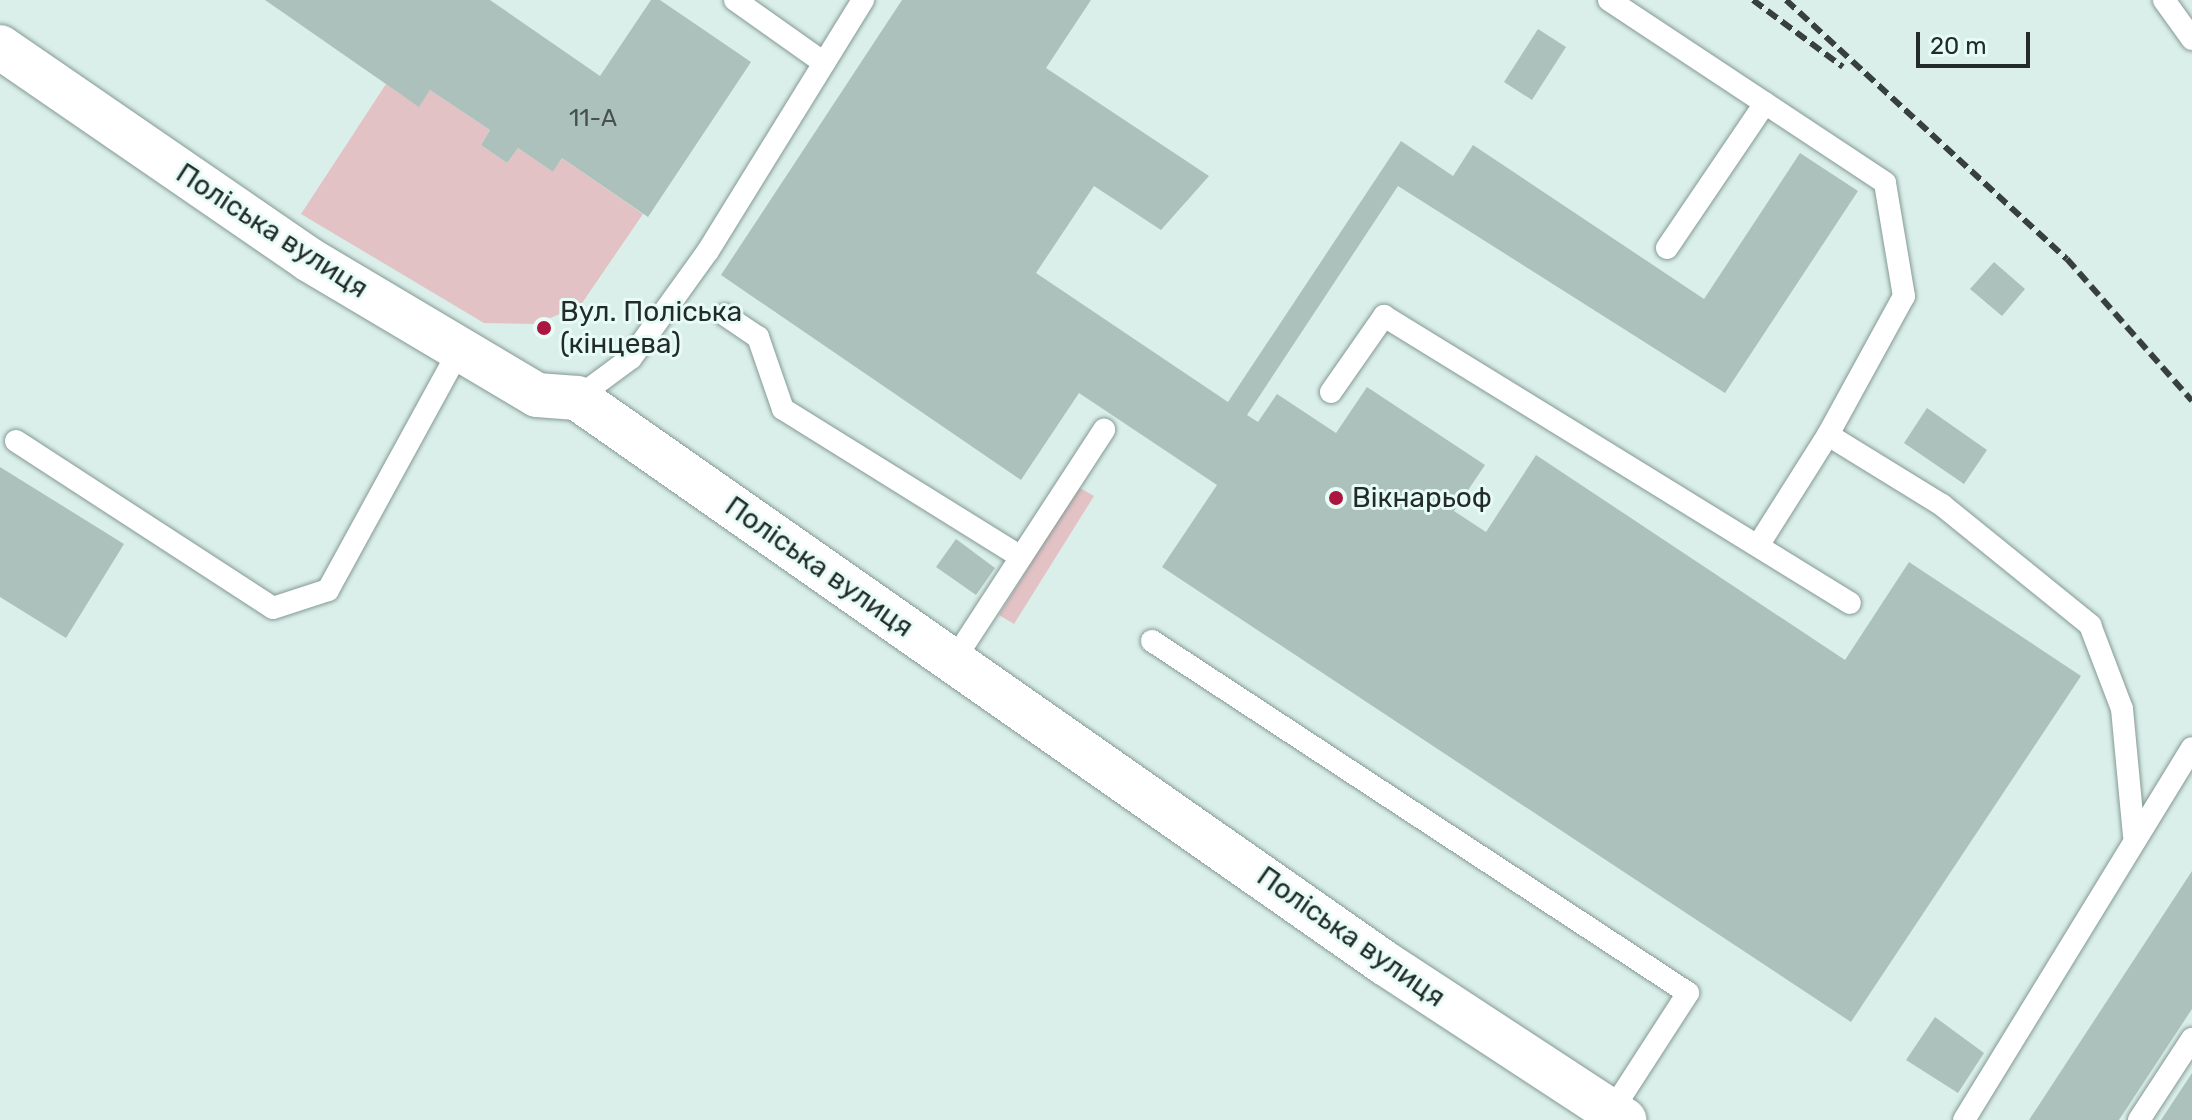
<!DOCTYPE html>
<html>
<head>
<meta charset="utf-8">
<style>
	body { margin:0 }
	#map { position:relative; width:2192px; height:1120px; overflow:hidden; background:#daefea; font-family:Rubik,sans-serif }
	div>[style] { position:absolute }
	.green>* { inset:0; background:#e3c2c5 }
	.building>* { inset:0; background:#adc1bc }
	.roads { filter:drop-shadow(0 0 2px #859994) drop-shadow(0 0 2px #859994) }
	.lane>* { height:22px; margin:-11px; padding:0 11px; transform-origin:11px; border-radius:11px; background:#fff }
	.street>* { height:44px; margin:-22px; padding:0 22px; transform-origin:22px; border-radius:22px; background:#fff }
	.rail>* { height:6px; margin-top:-3px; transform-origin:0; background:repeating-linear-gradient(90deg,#37403e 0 12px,transparent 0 18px) }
	.dots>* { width:22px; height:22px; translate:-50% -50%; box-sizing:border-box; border:4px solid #e7fcf7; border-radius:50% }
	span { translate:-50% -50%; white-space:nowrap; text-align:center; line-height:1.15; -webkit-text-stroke:6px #e7fcf7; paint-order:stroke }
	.number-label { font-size:24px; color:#46504e }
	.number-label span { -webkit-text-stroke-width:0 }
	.street-label { font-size:28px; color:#232b29 }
	.poi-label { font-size:28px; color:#232b29 }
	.left { translate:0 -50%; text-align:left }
	.scale { position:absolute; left:1916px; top:32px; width:114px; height:36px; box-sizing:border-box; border:4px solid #232b29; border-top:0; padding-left:10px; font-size:24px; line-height:28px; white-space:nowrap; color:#232b29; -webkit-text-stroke:6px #e7fcf7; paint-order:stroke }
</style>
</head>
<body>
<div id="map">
	<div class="green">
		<i style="clip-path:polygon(386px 84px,419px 106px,430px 90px,490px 130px,481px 145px,507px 163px,518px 148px,553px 172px,562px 158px,643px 214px,580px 306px,535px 324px,484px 323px,301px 214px)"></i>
		<i style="clip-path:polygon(1078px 487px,1094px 496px,1014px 624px,999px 615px)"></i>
	</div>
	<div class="building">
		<i style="clip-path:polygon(265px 0,490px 0,600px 76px,651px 0,660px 0,751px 62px,648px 217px,562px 158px,553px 172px,518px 148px,507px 163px,481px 145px,490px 130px,430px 90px,419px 107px)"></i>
		<i style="clip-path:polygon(902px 0,1091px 0,1046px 68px,1209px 176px,1161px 230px,1094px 186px,1036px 273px,1228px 402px,1401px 141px,1453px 176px,1473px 145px,1704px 299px,1800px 153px,1858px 191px,1725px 393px,1398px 186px,1247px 415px,1258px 422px,1277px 394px,1336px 433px,1367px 387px,1485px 465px,1454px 511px,1486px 532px,1536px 455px,1845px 660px,1909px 562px,2081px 676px,1851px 1022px,1162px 567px,1217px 485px,1079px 393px,1021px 480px,721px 275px)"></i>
		<i style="clip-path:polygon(1538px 29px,1566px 47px,1532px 100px,1504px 82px)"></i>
		<i style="clip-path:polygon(1994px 262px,2025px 289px,2002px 316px,1970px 289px)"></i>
		<i style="clip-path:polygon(1927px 408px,1987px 450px,1964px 484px,1904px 443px)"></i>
		<i style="clip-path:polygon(0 467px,124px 544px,66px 638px,0 597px)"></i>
		<i style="clip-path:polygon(956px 539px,995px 568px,976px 595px,936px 567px)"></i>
		<i style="clip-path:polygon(2192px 871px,2192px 1009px,2119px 1120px,2029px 1120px)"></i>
		<i style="clip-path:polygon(1935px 1017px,1984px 1053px,1958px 1093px,1906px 1060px)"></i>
		<i style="clip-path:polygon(2192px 1073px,2192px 1120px,2161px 1120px)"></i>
	</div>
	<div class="roads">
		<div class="lane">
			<i style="left:735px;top:0;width:109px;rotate:35.3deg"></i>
			<i style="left:1609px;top:0;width:331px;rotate:33.5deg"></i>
			<i style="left:1885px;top:183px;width:115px;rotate:80.5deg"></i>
			<i style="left:1904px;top:296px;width:158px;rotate:118.7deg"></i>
			<i style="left:2164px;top:0;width:48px;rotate:54.3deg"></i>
			<i style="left:1667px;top:248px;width:175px;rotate:-55.9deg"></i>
			<i style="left:725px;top:315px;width:40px;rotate:34deg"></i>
			<i style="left:758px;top:337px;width:76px;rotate:70.9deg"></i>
			<i style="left:783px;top:409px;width:280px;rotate:31.9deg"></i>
			<i style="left:1331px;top:392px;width:93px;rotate:-55.1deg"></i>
			<i style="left:1384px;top:316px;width:547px;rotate:31.63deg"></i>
			<i style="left:577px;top:398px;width:67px;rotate:-36.5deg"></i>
			<i style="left:631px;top:358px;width:132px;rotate:-54.3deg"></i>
			<i style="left:708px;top:251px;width:295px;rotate:-58.3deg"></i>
			<i style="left:16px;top:441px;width:306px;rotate:33deg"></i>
			<i style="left:273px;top:608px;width:58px;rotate:-18.1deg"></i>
			<i style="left:328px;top:590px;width:275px;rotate:-61.3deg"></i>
			<i style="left:1759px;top:544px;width:129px;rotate:-57.7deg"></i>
			<i style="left:1828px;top:435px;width:134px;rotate:31.6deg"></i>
			<i style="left:1942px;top:505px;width:191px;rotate:39deg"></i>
			<i style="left:2090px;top:625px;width:90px;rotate:69.1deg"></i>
			<i style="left:2122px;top:709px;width:127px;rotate:84.6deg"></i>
			<i style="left:1152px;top:641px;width:641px;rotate:33.29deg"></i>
			<i style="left:1688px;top:993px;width:142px;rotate:122.9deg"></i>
			<i style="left:954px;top:660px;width:275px;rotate:-56.9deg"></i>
			<i style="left:1964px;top:1120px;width:436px;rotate:-58.5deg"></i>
			<i style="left:2139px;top:1120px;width:97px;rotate:-56.8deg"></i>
		</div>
		<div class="street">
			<i style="left:0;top:47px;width:374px;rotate:34.5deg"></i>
			<i style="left:308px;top:259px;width:266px;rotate:30.7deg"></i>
			<i style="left:537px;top:395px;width:40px;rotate:4.3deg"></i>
			<i style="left:577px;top:398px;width:987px;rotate:34.98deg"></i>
			<i style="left:1386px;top:964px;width:285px;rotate:33.2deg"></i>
		</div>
	</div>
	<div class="rail">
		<i style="left:1753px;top:0;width:112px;rotate:36.7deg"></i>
		<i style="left:1786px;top:0;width:382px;rotate:42.7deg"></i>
		<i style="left:2067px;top:259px;width:189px;rotate:48.6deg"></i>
	</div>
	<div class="dots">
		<i style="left:544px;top:328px;background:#ab153f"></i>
		<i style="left:1336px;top:498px;background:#ab153f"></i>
	</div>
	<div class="number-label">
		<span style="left:593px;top:119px">11-А</span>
	</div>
	<div class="street-label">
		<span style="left:272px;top:231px;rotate:33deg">Поліська вулиця</span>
		<span style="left:819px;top:567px;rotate:35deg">Поліська вулиця</span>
		<span style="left:1351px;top:937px;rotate:35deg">Поліська вулиця</span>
	</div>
	<div class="poi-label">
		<span class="left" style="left:560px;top:328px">Вул. Поліська<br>(кінцева)</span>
		<span class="left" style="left:1352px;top:498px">Вікнарьоф</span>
	</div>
	<div class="scale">20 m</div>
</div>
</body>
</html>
